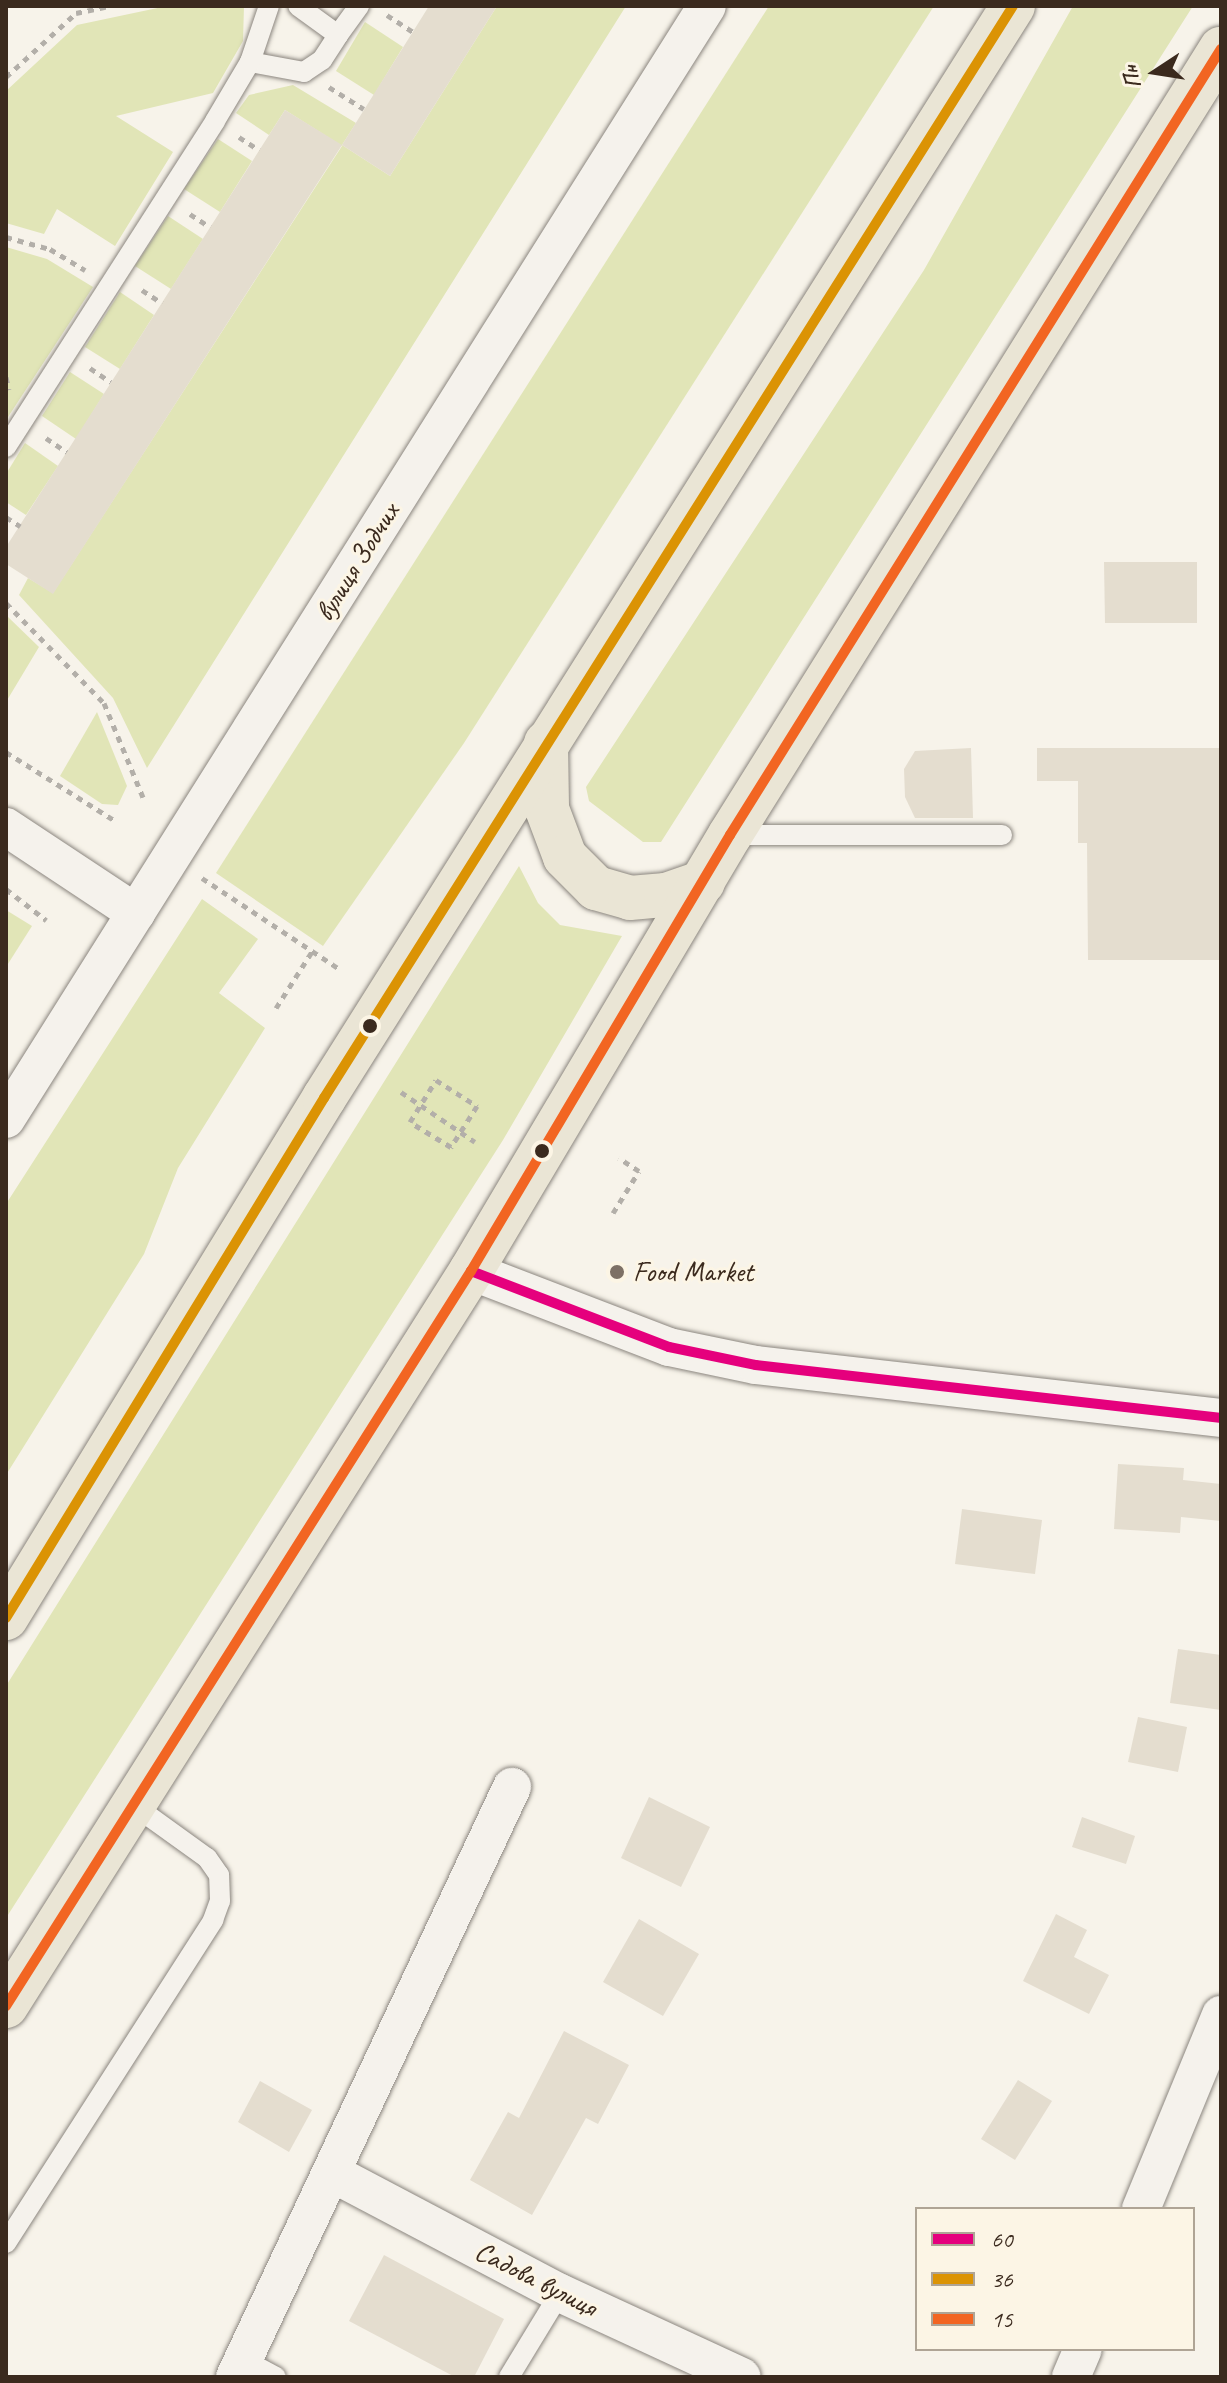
<!DOCTYPE html>
<html>
<head>
<meta charset="utf-8">
<style>
	body { margin:0 }
	#map { position:relative; width:1227px; height:2383px; overflow:hidden; background:#f7f3ea; font-family:Caveat,sans-serif }
	div>[style] { position:absolute }
	.green>* { inset:0; background:#e1e5b7 }
	.building>* { inset:0; background:#e4ddcf }
	.path>* { height:5px; margin-top:-2.5px; transform-origin:0; background:repeating-linear-gradient(90deg,#b3afa9 0 6px,transparent 0 12px) }
	.roads { filter:drop-shadow(0 0 2px #8b867f) drop-shadow(0 0 2px #8b867f) }
	.service>* { height:20px; margin:-10px; padding:0 10px; transform-origin:10px; border-radius:10px; background:#f5f2ec }
	.minor>* { height:38px; margin:-19px; padding:0 19px; transform-origin:19px; border-radius:19px; background:#f5f2ec }
	.trunk>* { height:44px; margin:-22px; padding:0 22px; transform-origin:22px; border-radius:22px; background:#eae5d5 }
	.bus-1>* { height:10px; margin:-5px; padding:0 5px; transform-origin:5px; border-radius:5px; background:#e5007d }
	.bus-2>* { height:10px; margin:-5px; padding:0 5px; transform-origin:5px; border-radius:5px; background:#db9304 }
	.bus-3>* { height:10px; margin:-5px; padding:0 5px; transform-origin:5px; border-radius:5px; background:#f26522 }
	.dots>* { width:22px; height:22px; translate:-50% -50%; box-sizing:border-box; border:4px solid #fcf5e5; border-radius:50% }
	span { translate:-50% -50%; white-space:nowrap; text-align:center; line-height:1.15; -webkit-text-stroke:6px #fcf5e5; paint-order:stroke }
	.street-label { font-size:28px; color:#3b2a1e }
	.poi-label { font-size:28px; color:#3b2a1e }
	.left { translate:0 -50%; text-align:left }
	.frame { position:absolute; inset:0; border:8px solid #3b2a1e; pointer-events:none }
	.legend { position:absolute; left:915px; top:2207px; width:280px; height:144px; box-sizing:border-box; background:#fcf5e5; border:2px solid #afa495; margin:0; padding:10px 14px; list-style:none; font-size:24px; color:#3b2a1e }
	.legend li { display:flex; align-items:center; gap:16px; height:40px }
	.legend b { width:40px; border:2px solid #afa495 }
	.north { position:absolute; left:1115px; top:32px; width:80px; height:80px; -webkit-text-stroke:6px #fcf5e5; paint-order:stroke; rotate:258deg; font-size:22px; font-weight:700; line-height:32px; text-align:center; color:#3b2a1e }
	.north::after { content:''; display:block; margin:auto; width:28px; height:36px; background:#3b2a1e; clip-path:polygon(50% 0,100% 100%,50% 72%,0 100%) }
</style>
</head>
<body>
<div id="map">
	<div class="green">
		<i style="clip-path:polygon(167px 6px,244px 6px,243px 41px,213px 93px,116px 116px,173px 152px,115px 246px,57px 209px,44px 234px,6px 223px,6px 91px,77px 25px)"></i>
		<i style="clip-path:polygon(497px 6px,626px 6px,147px 768px,113px 698px,19px 595px,28px 578px,53px 593px,342px 146px,285px 110px,269px 135px,236px 113px,249px 95px,293px 85px,356px 123px,342px 145px,390px 176px)"></i>
		<i style="clip-path:polygon(769px 6px,934px 6px,464px 743px,323px 946px,216px 873px)"></i>
		<i style="clip-path:polygon(1073px 6px,1193px 6px,661px 842px,643px 842px,589px 801px,586px 787px,924px 270px)"></i>
		<i style="clip-path:polygon(365px 22px,403px 47px,374px 95px,336px 71px)"></i>
		<i style="clip-path:polygon(218px 139px,252px 161px,220px 212px,184px 189px)"></i>
		<i style="clip-path:polygon(168px 216px,203px 239px,171px 289px,135px 266px)"></i>
		<i style="clip-path:polygon(6px 247px,47px 259px,93px 287px,6px 420px)"></i>
		<i style="clip-path:polygon(120px 292px,154px 315px,120px 369px,85px 347px)"></i>
		<i style="clip-path:polygon(70px 372px,104px 394px,76px 439px,42px 416px)"></i>
		<i style="clip-path:polygon(25px 443px,58px 466px,26px 515px,6px 502px,6px 474px)"></i>
		<i style="clip-path:polygon(7px 616px,39px 647px,6px 702px,6px 618px)"></i>
		<i style="clip-path:polygon(97px 712px,127px 786px,118px 805px,102px 804px,60px 776px)"></i>
		<i style="clip-path:polygon(519px 866px,538px 903px,560px 925px,622px 936px,503px 1140px,6px 1918px,6px 1686px)"></i>
		<i style="clip-path:polygon(202px 899px,258px 939px,219px 993px,265px 1028px,178px 1168px,144px 1254px,6px 1475px,6px 1204px)"></i>
		<i style="clip-path:polygon(6px 910px,32px 926px,6px 967px)"></i>
	</div>
	<div class="building">
		<i style="clip-path:polygon(429px 6px,497px 6px,390px 176px,342px 145px,53px 594px,6px 564px,6px 547px,285px 110px,342px 145px)"></i>
		<i style="clip-path:polygon(1104px 562px,1197px 562px,1197px 623px,1105px 623px)"></i>
		<i style="clip-path:polygon(971px 748px,973px 818px,915px 818px,905px 797px,904px 769px,915px 751px)"></i>
		<i style="clip-path:polygon(1037px 748px,1221px 748px,1221px 960px,1088px 960px,1087px 843px,1078px 843px,1078px 781px,1037px 781px)"></i>
		<i style="clip-path:polygon(1118px 1464px,1184px 1468px,1183px 1480px,1221px 1484px,1221px 1521px,1181px 1517px,1180px 1533px,1114px 1529px)"></i>
		<i style="clip-path:polygon(962px 1509px,1042px 1520px,1035px 1574px,955px 1564px)"></i>
		<i style="clip-path:polygon(1178px 1649px,1221px 1655px,1221px 1710px,1170px 1703px)"></i>
		<i style="clip-path:polygon(1138px 1717px,1187px 1727px,1178px 1772px,1128px 1762px)"></i>
		<i style="clip-path:polygon(649px 1797px,710px 1827px,681px 1887px,621px 1858px)"></i>
		<i style="clip-path:polygon(1082px 1817px,1135px 1836px,1126px 1864px,1072px 1847px)"></i>
		<i style="clip-path:polygon(1056px 1914px,1087px 1930px,1074px 1957px,1109px 1975px,1089px 2014px,1023px 1981px)"></i>
		<i style="clip-path:polygon(639px 1919px,699px 1954px,663px 2016px,603px 1982px)"></i>
		<i style="clip-path:polygon(564px 2031px,629px 2065px,598px 2124px,586px 2118px,532px 2215px,470px 2180px,508px 2112px,519px 2118px)"></i>
		<i style="clip-path:polygon(1018px 2080px,1052px 2101px,1015px 2160px,981px 2139px)"></i>
		<i style="clip-path:polygon(260px 2081px,312px 2110px,289px 2152px,238px 2122px)"></i>
		<i style="clip-path:polygon(384px 2255px,504px 2319px,474px 2377px,455px 2377px,349px 2321px)"></i>
	</div>
	<div class="path">
		<i style="left:387px;top:15px;width:31px;rotate:33deg"></i>
		<i style="left:6px;top:77px;width:95px;rotate:-42.4deg"></i>
		<i style="left:76px;top:13px;width:35px;rotate:-12deg"></i>
		<i style="left:329px;top:87px;width:41px;rotate:32.2deg"></i>
		<i style="left:239px;top:137px;width:24px;rotate:33deg"></i>
		<i style="left:190px;top:214px;width:24px;rotate:33deg"></i>
		<i style="left:6px;top:237px;width:46px;rotate:15.3deg"></i>
		<i style="left:50px;top:249px;width:41px;rotate:31deg"></i>
		<i style="left:142px;top:290px;width:24px;rotate:33deg"></i>
		<i style="left:90px;top:368px;width:25px;rotate:34deg"></i>
		<i style="left:6px;top:377px;width:13px;rotate:77deg"></i>
		<i style="left:46px;top:438px;width:25px;rotate:34deg"></i>
		<i style="left:6px;top:517px;width:17px;rotate:33deg"></i>
		<i style="left:6px;top:603px;width:140px;rotate:45.6deg"></i>
		<i style="left:104px;top:703px;width:102px;rotate:67.5deg"></i>
		<i style="left:6px;top:752px;width:131px;rotate:32.2deg"></i>
		<i style="left:202px;top:878px;width:163px;rotate:33.5deg"></i>
		<i style="left:6px;top:889px;width:51px;rotate:37.8deg"></i>
		<i style="left:276px;top:1008px;width:69px;rotate:-57.5deg"></i>
		<i style="left:436px;top:1080px;width:49px;rotate:32.4deg"></i>
		<i style="left:477px;top:1106px;width:49px;rotate:122.4deg"></i>
		<i style="left:451px;top:1147px;width:48px;rotate:-148.6deg"></i>
		<i style="left:410px;top:1122px;width:49px;rotate:-58.2deg"></i>
		<i style="left:401px;top:1092px;width:89px;rotate:34deg"></i>
		<i style="left:613px;top:1213px;width:49px;rotate:-58.2deg"></i>
		<i style="left:639px;top:1171px;width:24px;rotate:-147deg"></i>
	</div>
	<div class="roads">
		<div class="service">
			<i style="left:338px;top:35px;width:36px;rotate:-54deg"></i>
			<i style="left:250px;top:62px;width:55px;rotate:10.5deg"></i>
			<i style="left:304px;top:72px;width:22px;rotate:-34deg"></i>
			<i style="left:322px;top:60px;width:30px;rotate:-57deg"></i>
			<i style="left:338px;top:35px;width:49px;rotate:-144.1deg"></i>
			<i style="left:6px;top:447px;width:387px;rotate:-57.3deg"></i>
			<i style="left:215px;top:121px;width:69px;rotate:-59.3deg"></i>
			<i style="left:250px;top:62px;width:59px;rotate:-71.3deg"></i>
			<i style="left:730px;top:835px;width:272px"></i>
			<i style="left:6px;top:2243px;width:384px;rotate:-57.3deg"></i>
			<i style="left:213px;top:1920px;width:20px;rotate:-70deg"></i>
			<i style="left:220px;top:1901px;width:26px;rotate:-92deg"></i>
			<i style="left:219px;top:1875px;width:21px;rotate:-125deg"></i>
			<i style="left:207px;top:1858px;width:87px;rotate:-144.3deg"></i>
			<i style="left:244px;top:2360px;width:36px;rotate:28deg"></i>
			<i style="left:509px;top:2377px;width:98px;rotate:-58.7deg"></i>
		</div>
		<div class="minor">
			<i style="left:6px;top:827px;width:156px;rotate:33.5deg"></i>
			<i style="left:6px;top:1119px;width:1315px;rotate:-57.8deg"></i>
			<i style="left:471px;top:1271px;width:212px;rotate:21deg"></i>
			<i style="left:669px;top:1347px;width:89px;rotate:11.7deg"></i>
			<i style="left:756px;top:1365px;width:468px;rotate:6.5deg"></i>
			<i style="left:334px;top:2174px;width:255px;rotate:27.8deg"></i>
			<i style="left:560px;top:2293px;width:200px;rotate:24.8deg"></i>
			<i style="left:1141px;top:2209px;width:210px;rotate:-67.6deg"></i>
			<i style="left:235px;top:2377px;width:652px;rotate:-64.85deg"></i>
			<i style="left:1071px;top:2377px;width:30px;rotate:-67deg"></i>
		</div>
		<div class="trunk">
			<i style="left:546px;top:743px;width:66px;rotate:89.1deg"></i>
			<i style="left:547px;top:809px;width:51px;rotate:69.4deg"></i>
			<i style="left:565px;top:857px;width:44px;rotate:45deg"></i>
			<i style="left:596px;top:888px;width:35px;rotate:16deg"></i>
			<i style="left:630px;top:898px;width:36px;rotate:-5deg"></i>
			<i style="left:666px;top:895px;width:39px;rotate:-19deg"></i>
			<i style="left:6px;top:1618px;width:610px;rotate:-58.55deg"></i>
			<i style="left:324px;top:1098px;width:1291px;rotate:-57.75deg"></i>
			<i style="left:6px;top:2006px;width:870px;rotate:-57.68deg"></i>
			<i style="left:471px;top:1271px;width:507px;rotate:-59.29deg"></i>
			<i style="left:730px;top:835px;width:927px;rotate:-58.01deg"></i>
		</div>
	</div>
	<div class="bus-1">
		<i style="left:471px;top:1271px;width:212px;rotate:21deg"></i>
		<i style="left:669px;top:1347px;width:89px;rotate:11.7deg"></i>
		<i style="left:756px;top:1365px;width:468px;rotate:6.5deg"></i>
	</div>
	<div class="bus-2">
		<i style="left:6px;top:1618px;width:610px;rotate:-58.55deg"></i>
		<i style="left:324px;top:1098px;width:1291px;rotate:-57.75deg"></i>
	</div>
	<div class="bus-3">
		<i style="left:6px;top:2006px;width:870px;rotate:-57.68deg"></i>
		<i style="left:471px;top:1271px;width:507px;rotate:-59.29deg"></i>
		<i style="left:730px;top:835px;width:927px;rotate:-58.01deg"></i>
	</div>
	<div class="dots">
		<i style="left:370px;top:1026px;background:#3b2a1e"></i>
		<i style="left:542px;top:1151px;background:#3b2a1e"></i>
		<i style="left:617px;top:1272px;background:#7d7065"></i>
	</div>
	<div class="street-label">
		<span style="left:357px;top:562px;rotate:-58deg">вулиця Зодчих</span>
		<span style="left:536px;top:2279px;rotate:27deg">Садова вулиця</span>
	</div>
	<div class="poi-label">
		<span class="left" style="left:633px;top:1272px">Food Market</span>
	</div>
	<div class="frame"></div>
	<ul class="legend">
	<li><b style="height:10px;background:#e5007d"></b>60</li>
	<li><b style="height:10px;background:#db9304"></b>36</li>
	<li><b style="height:10px;background:#f26522"></b>15</li>
	</ul>
	<div class="north">Пн</div>
</div>
</body>
</html>
